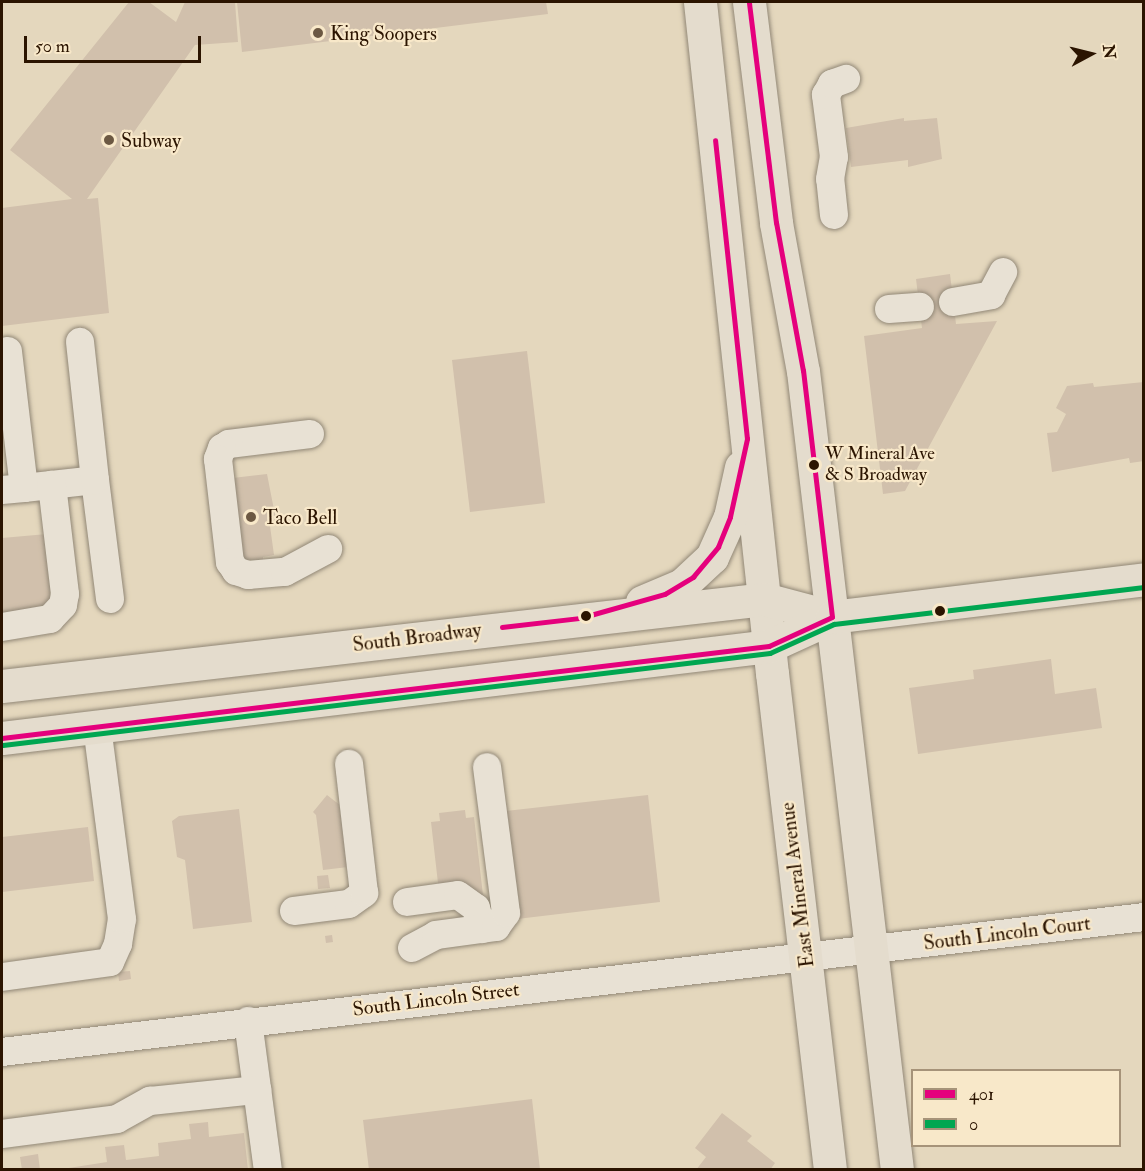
<!DOCTYPE html>
<html>
<head>
<meta charset="utf-8">
<style>
	body { margin:0 }
	#map { position:relative; width:1145px; height:1171px; overflow:hidden; background:#e4d7bd; font-family:"IM FELL Double Pica",serif }
	div>[style] { position:absolute }
	.building>* { inset:0; background:#d1c0ac }
	.roads { filter:drop-shadow(0 0 2px #918776) drop-shadow(0 0 2px #918776) }
	.minor>* { height:28px; margin:-14px; padding:0 14px; transform-origin:14px; border-radius:14px; background:#e8e1d4 }
	.major>* { height:33px; margin:-16.5px; padding:0 16.5px; transform-origin:16.5px; border-radius:16.5px; background:#e4dccd }
	.bus-1>* { height:4.5px; margin:-2.25px; padding:0 2.25px; transform-origin:2.25px; border-radius:2.25px; background:#e5007d }
	.bus-2>* { height:4.5px; margin:-2.25px; padding:0 2.25px; transform-origin:2.25px; border-radius:2.25px; background:#00a651 }
	.dots>* { width:16px; height:16px; translate:-50% -50%; box-sizing:border-box; border:3px solid #f8e8c9; border-radius:50% }
	span { translate:-50% -50%; white-space:nowrap; text-align:center; line-height:1.15; -webkit-text-stroke:4.5px #f8e8c9; paint-order:stroke }
	.bus-label { font-size:18px; color:#2b1400 }
	.left { translate:0 -50%; text-align:left }
	.poi-label { font-size:20px; color:#2b1400 }
	.street-label { font-size:20px; color:#2b1400 }
	.frame { position:absolute; inset:0; border:3px solid #2b1400; pointer-events:none }
	.legend { position:absolute; left:911px; top:1069px; width:210px; height:78px; box-sizing:border-box; background:#f8e8c9; border:2px solid #a69379; margin:0; padding:8px 10px; list-style:none; font-size:18px; color:#2b1400 }
	.legend li { display:flex; align-items:center; gap:12px; height:30px }
	.legend b { width:30px; border:2px solid #a69379 }
	.north { position:absolute; left:1061px; top:24px; width:60px; height:60px; -webkit-text-stroke:4px #f8e8c9; paint-order:stroke; rotate:83deg; font-size:16px; font-weight:700; line-height:24px; text-align:center; color:#2b1400 }
	.north::after { content:''; display:block; margin:auto; width:21px; height:27px; background:#2b1400; clip-path:polygon(50% 0,100% 100%,50% 72%,0 100%) }
	.scale { position:absolute; left:24px; top:36px; width:177px; height:27px; box-sizing:border-box; border:3px solid #2b1400; border-top:0; padding-left:8px; font-size:18px; line-height:21px; white-space:nowrap; color:#2b1400; -webkit-text-stroke:4px #f8e8c9; paint-order:stroke }
</style>
</head>
<body>
<div id="map">
	<div class="building">
		<i style="clip-path:polygon(129px 2px,149px 2px,176px 22px,185px 2px,235px 2px,238px 42px,195px 45px,87px 199px,98px 198px,109px 313px,2px 326px,2px 208px,72px 199px,10px 150px)"></i>
		<i style="clip-path:polygon(237px 2px,546px 2px,548px 14px,242px 52px)"></i>
		<i style="clip-path:polygon(904px 118px,904px 121px,937px 118px,942px 159px,908px 167px,908px 160px,851px 167px,846px 128px)"></i>
		<i style="clip-path:polygon(950px 274px,956px 324px,997px 321px,905px 491px,883px 494px,864px 336px,922px 328px,916px 279px)"></i>
		<i style="clip-path:polygon(527px 351px,545px 503px,470px 512px,452px 360px)"></i>
		<i style="clip-path:polygon(1144px 382px,1144px 461px,1130px 463px,1129px 458px,1052px 472px,1047px 433px,1057px 432px,1066px 414px,1056px 408px,1067px 386px,1093px 383px,1094px 387px)"></i>
		<i style="clip-path:polygon(267px 474px,277px 525px,270px 526px,274px 555px,263px 557px,263px 560px,236px 560px,224px 479px)"></i>
		<i style="clip-path:polygon(47px 534px,55px 613px,2px 618px,2px 538px)"></i>
		<i style="clip-path:polygon(1051px 659px,1055px 694px,1096px 688px,1102px 728px,918px 754px,909px 688px,974px 679px,973px 670px)"></i>
		<i style="clip-path:polygon(327px 795px,345px 809px,348px 867px,323px 870px,316px 815px,313px 812px)"></i>
		<i style="clip-path:polygon(648px 795px,660px 902px,517px 919px,505px 811px)"></i>
		<i style="clip-path:polygon(239px 809px,252px 922px,193px 929px,185px 860px,177px 857px,172px 821px,179px 816px)"></i>
		<i style="clip-path:polygon(465px 810px,466px 818px,474px 817px,484px 904px,439px 892px,431px 822px,440px 821px,439px 813px)"></i>
		<i style="clip-path:polygon(88px 827px,94px 881px,2px 892px,2px 837px)"></i>
		<i style="clip-path:polygon(328px 875px,330px 888px,318px 889px,317px 876px)"></i>
		<i style="clip-path:polygon(332px 935px,333px 942px,326px 943px,325px 936px)"></i>
		<i style="clip-path:polygon(130px 971px,131px 979px,119px 981px,118px 972px)"></i>
		<i style="clip-path:polygon(532px 1099px,540px 1170px,369px 1170px,363px 1120px)"></i>
		<i style="clip-path:polygon(722px 1113px,752px 1136px,747px 1141px,775px 1163px,770px 1170px,696px 1170px,706px 1157px,695px 1148px)"></i>
		<i style="clip-path:polygon(208px 1122px,209px 1137px,244px 1133px,248px 1170px,56px 1170px,107px 1162px,105px 1147px,124px 1145px,126px 1160px,159px 1156px,158px 1143px,191px 1139px,189px 1124px)"></i>
		<i style="clip-path:polygon(38px 1154px,40px 1170px,22px 1170px,20px 1157px)"></i>
	</div>
	<div class="roads">
		<div class="minor">
			<i style="left:834px;top:215px;width:36px;rotate:-96deg"></i>
			<i style="left:830px;top:179px;width:22px;rotate:-80deg"></i>
			<i style="left:834px;top:157px;width:63px;rotate:-97.4deg"></i>
			<i style="left:826px;top:95px;width:13px;rotate:-61deg"></i>
			<i style="left:832px;top:84px;width:15px;rotate:-20deg"></i>
			<i style="left:953px;top:302px;width:39px;rotate:-10deg"></i>
			<i style="left:991px;top:295px;width:26px;rotate:-62deg"></i>
			<i style="left:889px;top:309px;width:31px;rotate:-4deg"></i>
			<i style="left:310px;top:434px;width:82px;rotate:173deg"></i>
			<i style="left:229px;top:444px;width:8px;rotate:150deg"></i>
			<i style="left:222px;top:448px;width:12px;rotate:110deg"></i>
			<i style="left:218px;top:459px;width:104px;rotate:83.4deg"></i>
			<i style="left:230px;top:562px;width:11px;rotate:56deg"></i>
			<i style="left:236px;top:571px;width:13px;rotate:18deg"></i>
			<i style="left:248px;top:575px;width:37px;rotate:-5deg"></i>
			<i style="left:285px;top:572px;width:49px;rotate:-28.1deg"></i>
			<i style="left:95px;top:480px;width:120px;rotate:82.8deg"></i>
			<i style="left:24px;top:488px;width:71px;rotate:-6.4deg"></i>
			<i style="left:95px;top:480px;width:139px;rotate:-96.2deg"></i>
			<i style="left:2px;top:490px;width:22px;rotate:-5deg"></i>
			<i style="left:24px;top:488px;width:138px;rotate:-96.7deg"></i>
			<i style="left:2px;top:627px;width:49px;rotate:-9.5deg"></i>
			<i style="left:50px;top:619px;width:19px;rotate:-47deg"></i>
			<i style="left:63px;top:605px;width:11px;rotate:-80deg"></i>
			<i style="left:65px;top:594px;width:110px;rotate:-96.8deg"></i>
			<i style="left:407px;top:902px;width:51px;rotate:-7.8deg"></i>
			<i style="left:458px;top:895px;width:22px;rotate:36deg"></i>
			<i style="left:476px;top:908px;width:22px;rotate:74deg"></i>
			<i style="left:294px;top:911px;width:55px;rotate:-7.3deg"></i>
			<i style="left:349px;top:904px;width:19px;rotate:-36deg"></i>
			<i style="left:364px;top:893px;width:130px;rotate:-96.6deg"></i>
			<i style="left:412px;top:948px;width:27px;rotate:-28deg"></i>
			<i style="left:436px;top:935px;width:61px;rotate:-7.6deg"></i>
			<i style="left:496px;top:927px;width:17px;rotate:-54deg"></i>
			<i style="left:506px;top:913px;width:147px;rotate:-97.4deg"></i>
			<i style="left:2px;top:977px;width:109px;rotate:-7.9deg"></i>
			<i style="left:110px;top:962px;width:20px;rotate:-66deg"></i>
			<i style="left:118px;top:944px;width:25px;rotate:-81deg"></i>
			<i style="left:122px;top:919px;width:195px;rotate:-97.4deg"></i>
			<i style="left:248px;top:1021px;width:150px;rotate:82.4deg"></i>
			<i style="left:2px;top:1052px;width:1150px;rotate:-6.74deg"></i>
			<i style="left:2px;top:1134px;width:116px;rotate:-7.4deg"></i>
			<i style="left:117px;top:1119px;width:38px;rotate:-29deg"></i>
			<i style="left:150px;top:1101px;width:108px;rotate:-5.9deg"></i>
		</div>
		<div class="major">
			<i style="left:700px;top:2px;width:675px;rotate:83.88deg"></i>
			<i style="left:772px;top:673px;width:500px;rotate:83.34deg"></i>
			<i style="left:749px;top:2px;width:223px;rotate:83deg"></i>
			<i style="left:776px;top:223px;width:150px;rotate:79.7deg"></i>
			<i style="left:803px;top:371px;width:805px;rotate:83.29deg"></i>
			<i style="left:642px;top:602px;width:43px;rotate:-23deg"></i>
			<i style="left:682px;top:585px;width:41px;rotate:-43deg"></i>
			<i style="left:712px;top:557px;width:44px;rotate:-65.8deg"></i>
			<i style="left:730px;top:517px;width:51px;rotate:-77.6deg"></i>
			<i style="left:2px;top:686px;width:767px;rotate:-6.51deg"></i>
			<i style="left:764px;top:599px;width:70px;rotate:14.8deg"></i>
			<i style="left:2px;top:738px;width:772px;rotate:-6.84deg"></i>
			<i style="left:769px;top:646px;width:69px;rotate:-24.7deg"></i>
			<i style="left:832px;top:617px;width:314px;rotate:-6.9deg"></i>
		</div>
	</div>
	<div class="bus-1">
		<i style="left:502px;top:627px;width:79px;rotate:-6.6deg"></i>
		<i style="left:580px;top:618px;width:88px;rotate:-15.8deg"></i>
		<i style="left:665px;top:594px;width:33px;rotate:-31deg"></i>
		<i style="left:693px;top:577px;width:39px;rotate:-50deg"></i>
		<i style="left:718px;top:547px;width:32px;rotate:-68deg"></i>
		<i style="left:730px;top:517px;width:80px;rotate:-77.7deg"></i>
		<i style="left:747px;top:439px;width:300px;rotate:-96.1deg"></i>
		<i style="left:2px;top:738px;width:772px;rotate:-6.84deg"></i>
		<i style="left:769px;top:646px;width:69px;rotate:-24.7deg"></i>
		<i style="left:832px;top:617px;width:248px;rotate:-96.7deg"></i>
		<i style="left:803px;top:371px;width:150px;rotate:-100.3deg"></i>
		<i style="left:776px;top:223px;width:223px;rotate:-97deg"></i>
	</div>
	<div class="bus-2">
		<i style="left:3px;top:745px;width:772px;rotate:-6.84deg"></i>
		<i style="left:770px;top:653px;width:70px;rotate:-24.4deg"></i>
		<i style="left:834px;top:624px;width:312px;rotate:-6.8deg"></i>
	</div>
	<div class="dots">
		<i style="left:318px;top:33px;background:#6c5842"></i>
		<i style="left:109px;top:140px;background:#6c5842"></i>
		<i style="left:814px;top:465px;background:#2b1400"></i>
		<i style="left:251px;top:517px;background:#6c5842"></i>
		<i style="left:940px;top:611px;background:#2b1400"></i>
		<i style="left:586px;top:616px;background:#2b1400"></i>
	</div>
	<div class="bus-label">
		<span class="left" style="left:825px;top:465px">W Mineral Ave<br>&amp; S Broadway</span>
	</div>
	<div class="poi-label">
		<span class="left" style="left:330px;top:33px">King Soopers</span>
		<span class="left" style="left:121px;top:140px">Subway</span>
		<span class="left" style="left:263px;top:517px">Taco Bell</span>
	</div>
	<div class="street-label">
		<span style="left:417px;top:637px;rotate:-7deg">South Broadway</span>
		<span style="left:797px;top:885px;rotate:-97deg">East Mineral Avenue</span>
		<span style="left:1007px;top:933px;rotate:-7deg">South Lincoln Court</span>
		<span style="left:436px;top:999px;rotate:-7deg">South Lincoln Street</span>
	</div>
	<div class="frame"></div>
	<ul class="legend">
	<li><b style="height:8px;background:#e5007d"></b>401</li>
	<li><b style="height:8px;background:#00a651"></b>0</li>
	</ul>
	<div class="north">N</div>
	<div class="scale">50 m</div>
</div>
</body>
</html>
